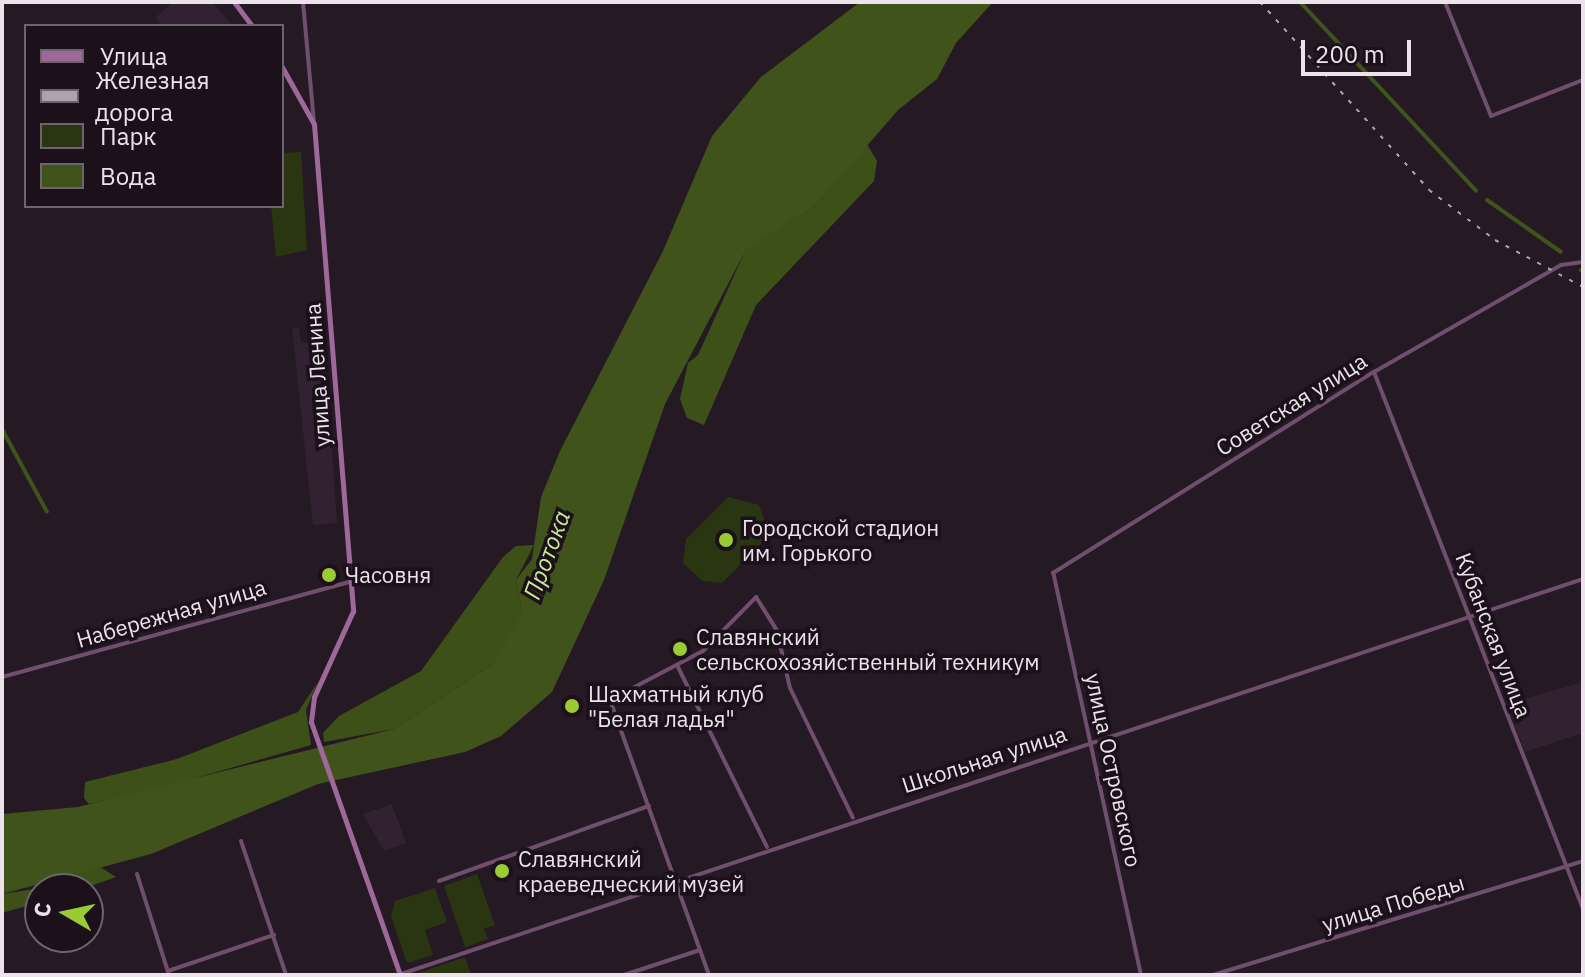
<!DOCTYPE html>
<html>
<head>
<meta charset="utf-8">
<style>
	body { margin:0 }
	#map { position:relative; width:1585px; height:977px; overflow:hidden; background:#251924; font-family:"IBM Plex Sans",sans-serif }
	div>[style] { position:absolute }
	.built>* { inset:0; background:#322130 }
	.green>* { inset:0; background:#293611 }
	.forest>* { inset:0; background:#3d5018 }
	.water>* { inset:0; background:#40531b }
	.canal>* { height:4px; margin:-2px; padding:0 2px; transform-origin:2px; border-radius:2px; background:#40531b }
	.tertiary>* { height:4px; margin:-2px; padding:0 2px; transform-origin:2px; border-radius:2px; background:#704e6d }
	.secondary>* { height:5px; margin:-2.5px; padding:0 2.5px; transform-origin:2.5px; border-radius:2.5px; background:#9e689a }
	.rail>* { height:2px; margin-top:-1px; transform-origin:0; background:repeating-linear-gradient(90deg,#ada3ac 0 4px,transparent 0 12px) }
	.dots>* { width:22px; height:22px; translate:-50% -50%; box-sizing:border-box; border:4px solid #1c101b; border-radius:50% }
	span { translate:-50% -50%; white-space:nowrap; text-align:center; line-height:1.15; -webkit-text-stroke:7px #1c101b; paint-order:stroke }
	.street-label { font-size:22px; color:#ece3ea }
	.poi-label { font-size:22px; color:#ece3ea }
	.left { translate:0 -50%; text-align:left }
	.water-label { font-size:24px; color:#c9ea96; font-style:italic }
	.frame { position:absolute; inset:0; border:4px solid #ece3ea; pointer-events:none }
	.legend { position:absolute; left:24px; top:24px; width:260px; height:184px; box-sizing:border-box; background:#1c101b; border:2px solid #6f646e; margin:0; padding:10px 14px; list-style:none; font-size:24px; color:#ece3ea }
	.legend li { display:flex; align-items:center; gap:16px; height:40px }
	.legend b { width:40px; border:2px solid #6f646e }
	.north { position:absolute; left:24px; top:873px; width:80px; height:80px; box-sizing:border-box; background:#1c101b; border:2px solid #6f646e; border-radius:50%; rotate:279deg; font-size:22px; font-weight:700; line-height:32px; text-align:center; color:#ece3ea }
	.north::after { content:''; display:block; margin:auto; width:28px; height:36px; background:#9bcb34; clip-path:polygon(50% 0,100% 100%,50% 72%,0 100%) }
	.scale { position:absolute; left:1301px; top:40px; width:110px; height:36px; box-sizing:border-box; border:4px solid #ece3ea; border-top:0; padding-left:10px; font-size:24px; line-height:28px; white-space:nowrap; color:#ece3ea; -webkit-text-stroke:6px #1c101b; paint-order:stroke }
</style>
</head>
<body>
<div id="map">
	<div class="built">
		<i style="clip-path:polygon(173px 2px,212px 2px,233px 26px,161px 26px,155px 18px)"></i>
		<i style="clip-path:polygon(299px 327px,301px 343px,324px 341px,337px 523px,313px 525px,292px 328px)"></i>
		<i style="clip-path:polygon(1583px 682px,1583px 733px,1525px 752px,1507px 704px)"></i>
		<i style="clip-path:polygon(392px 804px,406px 843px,384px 851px,363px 814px)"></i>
	</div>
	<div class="green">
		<i style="clip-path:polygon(301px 152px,307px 250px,276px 257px,271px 206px,282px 206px,282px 153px)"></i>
		<i style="clip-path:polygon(728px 497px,759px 505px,770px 535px,722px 583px,702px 581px,683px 563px,686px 539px)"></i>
		<i style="clip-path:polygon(477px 874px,495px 925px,484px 929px,488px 939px,465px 947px,444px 886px)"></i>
		<i style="clip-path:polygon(435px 888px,447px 922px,425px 930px,433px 955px,407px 963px,391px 916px,395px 901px)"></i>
		<i style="clip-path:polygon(465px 957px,471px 975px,412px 975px)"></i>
	</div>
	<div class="forest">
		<i style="clip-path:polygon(867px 144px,877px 161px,874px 181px,756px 305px,704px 425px,687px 418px,680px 399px,688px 363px,698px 355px,747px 247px,815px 206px)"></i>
		<i style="clip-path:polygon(534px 545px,516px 580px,522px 613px,514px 637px,495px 662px,394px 729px,324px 742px,323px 733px,339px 716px,421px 671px,503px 557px,516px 546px)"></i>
		<i style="clip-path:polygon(318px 682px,306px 710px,311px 745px,164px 787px,89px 804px,84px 798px,85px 782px,177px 759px,298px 712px)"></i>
		<i style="clip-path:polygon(97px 865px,116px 877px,82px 889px,40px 889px,40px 902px,2px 913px,2px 894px,40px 888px)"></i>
	</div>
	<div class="water">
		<i style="clip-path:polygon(860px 2px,993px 2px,956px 43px,937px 79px,898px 110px,815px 206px,747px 248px,665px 404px,604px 580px,552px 692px,501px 736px,465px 752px,318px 784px,151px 854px,2px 894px,2px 814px,78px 807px,394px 729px,495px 662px,522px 613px,516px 580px,532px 559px,541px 497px,560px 451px,663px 251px,712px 136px,761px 77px)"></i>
	</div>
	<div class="canal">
		<i style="left:1300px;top:2px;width:258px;rotate:47deg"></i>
		<i style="left:1487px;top:200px;width:90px;rotate:35.1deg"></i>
		<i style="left:1581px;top:270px;width:2px;rotate:27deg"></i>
		<i style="left:2px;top:429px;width:94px;rotate:61.5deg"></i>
	</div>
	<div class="tertiary">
		<i style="left:303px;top:2px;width:121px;rotate:84.8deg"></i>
		<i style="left:1445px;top:2px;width:123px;rotate:68deg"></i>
		<i style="left:1491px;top:116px;width:99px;rotate:-21.4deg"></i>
		<i style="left:1374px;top:372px;width:576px;rotate:68.73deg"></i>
		<i style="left:677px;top:665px;width:203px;rotate:63.7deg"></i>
		<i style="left:2px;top:677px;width:361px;rotate:-15.3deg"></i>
		<i style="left:241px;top:841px;width:141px;rotate:71.4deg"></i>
		<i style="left:137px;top:874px;width:106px;rotate:72.4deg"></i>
		<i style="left:439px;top:881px;width:223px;rotate:-19.7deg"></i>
		<i style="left:168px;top:971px;width:112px;rotate:-18.8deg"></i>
		<i style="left:398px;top:975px;width:1249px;rotate:-18.48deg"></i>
		<i style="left:624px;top:975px;width:80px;rotate:-18.2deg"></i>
		<i style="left:709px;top:975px;width:292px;rotate:-109.8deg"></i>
		<i style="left:610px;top:700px;width:105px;rotate:-27.8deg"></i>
		<i style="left:703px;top:651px;width:76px;rotate:-45.5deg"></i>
		<i style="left:756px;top:597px;width:40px;rotate:58deg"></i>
		<i style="left:777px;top:631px;width:58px;rotate:77.2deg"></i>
		<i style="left:790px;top:688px;width:144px;rotate:64.1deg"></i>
		<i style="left:1141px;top:975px;width:412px;rotate:-102.3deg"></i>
		<i style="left:1053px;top:573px;width:379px;rotate:-32.1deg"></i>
		<i style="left:1374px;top:372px;width:215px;rotate:-29.8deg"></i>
		<i style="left:1561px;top:265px;width:22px;rotate:-8deg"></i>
		<i style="left:1213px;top:975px;width:387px;rotate:-17.1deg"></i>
	</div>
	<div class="secondary">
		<i style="left:234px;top:2px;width:30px;rotate:53deg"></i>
		<i style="left:282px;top:67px;width:65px;rotate:60.7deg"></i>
		<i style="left:314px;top:124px;width:489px;rotate:85.4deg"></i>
		<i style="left:353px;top:611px;width:94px;rotate:114.4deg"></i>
		<i style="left:314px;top:697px;width:25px;rotate:97deg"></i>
		<i style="left:311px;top:722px;width:268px;rotate:70.6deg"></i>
	</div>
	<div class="rail">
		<i style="left:1260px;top:2px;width:253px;rotate:48deg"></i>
		<i style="left:1429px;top:190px;width:83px;rotate:37.1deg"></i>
		<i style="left:1495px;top:240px;width:100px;rotate:28.1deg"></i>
	</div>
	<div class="dots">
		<i style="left:726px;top:540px;background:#9bcb34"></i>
		<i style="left:329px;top:575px;background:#9bcb34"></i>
		<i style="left:680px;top:649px;background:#9bcb34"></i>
		<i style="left:572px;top:706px;background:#9bcb34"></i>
		<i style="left:502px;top:871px;background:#9bcb34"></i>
	</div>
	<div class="street-label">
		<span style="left:317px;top:375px;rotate:-94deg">улица Ленина</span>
		<span style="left:1291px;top:404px;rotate:-32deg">Советская улица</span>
		<span style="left:171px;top:613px;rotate:-16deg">Набережная улица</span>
		<span style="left:1494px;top:635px;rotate:69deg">Кубанская улица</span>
		<span style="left:984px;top:759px;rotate:-18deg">Школьная улица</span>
		<span style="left:1114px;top:770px;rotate:78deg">улица Островского</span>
		<span style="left:1393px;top:903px;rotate:-17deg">улица Победы</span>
	</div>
	<div class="poi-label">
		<span class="left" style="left:742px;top:540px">Городской cтадион<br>им. Горького</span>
		<span class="left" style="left:345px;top:575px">Часовня</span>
		<span class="left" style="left:696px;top:649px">Славянский<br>сельскохозяйственный техникум</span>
		<span class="left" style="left:588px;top:706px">Шахматный клуб<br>"Белая ладья"</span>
		<span class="left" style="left:518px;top:871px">Славянский<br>краеведческий музей</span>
	</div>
	<div class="water-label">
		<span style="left:547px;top:555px;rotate:-70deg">Протока</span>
	</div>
	<div class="frame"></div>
	<ul class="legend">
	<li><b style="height:10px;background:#9e689a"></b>Улица</li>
	<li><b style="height:10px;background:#ada3ac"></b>Железная дорога</li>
	<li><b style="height:22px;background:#293611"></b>Парк</li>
	<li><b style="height:22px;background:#40531b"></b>Вода</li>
	</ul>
	<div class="north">С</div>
	<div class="scale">200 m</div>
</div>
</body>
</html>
